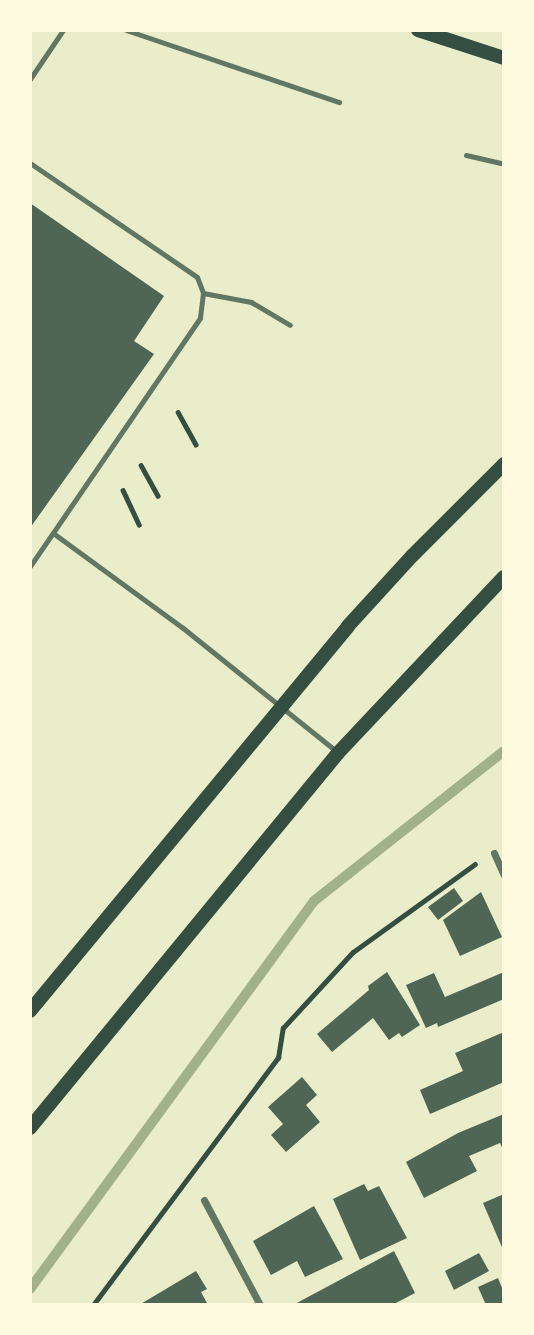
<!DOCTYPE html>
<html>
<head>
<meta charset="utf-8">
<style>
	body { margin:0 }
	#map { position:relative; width:534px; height:1335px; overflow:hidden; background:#e9edc9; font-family:"Space Grotesk",sans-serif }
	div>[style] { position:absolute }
	.stream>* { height:10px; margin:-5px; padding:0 5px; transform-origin:5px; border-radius:5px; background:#a3b18a }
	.building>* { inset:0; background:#4f6655 }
	.path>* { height:4.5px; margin:-2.25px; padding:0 2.25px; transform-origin:2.25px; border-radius:2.25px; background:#344e41 }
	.service>* { height:5px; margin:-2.5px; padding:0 2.5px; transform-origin:2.5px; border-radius:2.5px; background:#617663 }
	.minor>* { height:7px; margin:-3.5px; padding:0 3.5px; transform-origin:3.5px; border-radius:3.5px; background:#617663 }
	.secondary>* { height:14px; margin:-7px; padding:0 7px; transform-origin:7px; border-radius:7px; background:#344e41 }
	span { translate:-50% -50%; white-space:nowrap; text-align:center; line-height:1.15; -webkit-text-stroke:7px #fefae0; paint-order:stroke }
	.frame { position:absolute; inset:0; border:32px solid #fefae0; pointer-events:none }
</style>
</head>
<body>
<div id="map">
	<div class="stream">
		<i style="left:30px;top:1289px;width:481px;rotate:-53.8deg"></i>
		<i style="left:314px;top:901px;width:242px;rotate:-38.3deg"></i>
	</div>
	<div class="building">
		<i style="clip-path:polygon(30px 203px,164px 296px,134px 341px,154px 354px,30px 528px)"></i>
		<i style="clip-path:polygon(454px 888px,463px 901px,438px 920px,428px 907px)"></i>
		<i style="clip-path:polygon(481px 892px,502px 937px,460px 956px,443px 920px)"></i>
		<i style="clip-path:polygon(387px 972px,420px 1025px,402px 1037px,399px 1033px,389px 1040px,373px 1018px,332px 1052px,317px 1034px,369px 990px,368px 986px)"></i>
		<i style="clip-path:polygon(504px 972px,504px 999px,438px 1027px,437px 1023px,426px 1028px,406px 985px,434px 973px,445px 997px)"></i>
		<i style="clip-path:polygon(504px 1032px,504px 1082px,430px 1114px,420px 1090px,463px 1071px,455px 1053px)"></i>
		<i style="clip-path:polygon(302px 1077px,317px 1095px,306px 1105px,320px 1122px,286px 1152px,271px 1135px,283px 1124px,268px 1107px)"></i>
		<i style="clip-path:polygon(504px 1114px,504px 1152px,500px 1143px,469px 1156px,477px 1171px,424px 1198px,406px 1162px,458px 1133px)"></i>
		<i style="clip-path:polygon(364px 1184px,368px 1191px,379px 1186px,407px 1238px,360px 1260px,333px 1199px)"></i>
		<i style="clip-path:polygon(504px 1194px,504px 1252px,483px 1203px)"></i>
		<i style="clip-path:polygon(314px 1206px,343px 1259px,305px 1277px,297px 1261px,271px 1275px,253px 1241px)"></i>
		<i style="clip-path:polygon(394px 1251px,415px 1293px,392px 1305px,293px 1305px)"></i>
		<i style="clip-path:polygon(479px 1253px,489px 1271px,454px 1290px,445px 1271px)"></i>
		<i style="clip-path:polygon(196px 1271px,207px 1289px,201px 1292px,208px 1305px,139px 1305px)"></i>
		<i style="clip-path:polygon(498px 1278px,504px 1293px,504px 1305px,486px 1305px,478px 1287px)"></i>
	</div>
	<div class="path">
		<i style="left:178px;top:412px;width:37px;rotate:61deg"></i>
		<i style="left:141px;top:465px;width:35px;rotate:61deg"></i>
		<i style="left:123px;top:490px;width:38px;rotate:65deg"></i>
		<i style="left:93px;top:1305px;width:309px;rotate:-53.2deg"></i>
		<i style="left:278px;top:1058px;width:30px;rotate:-81deg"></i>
		<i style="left:283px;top:1028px;width:103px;rotate:-47.4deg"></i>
		<i style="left:353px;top:952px;width:150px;rotate:-35.8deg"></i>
	</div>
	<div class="service">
		<i style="left:126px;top:30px;width:225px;rotate:18.7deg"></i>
		<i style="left:30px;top:79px;width:59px;rotate:-56deg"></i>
		<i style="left:466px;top:155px;width:39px;rotate:13deg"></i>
		<i style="left:30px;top:163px;width:202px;rotate:34.3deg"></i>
		<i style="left:197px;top:277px;width:17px;rotate:69deg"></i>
		<i style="left:203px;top:293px;width:25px;rotate:97deg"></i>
		<i style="left:200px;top:318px;width:301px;rotate:124.4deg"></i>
		<i style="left:203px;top:293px;width:49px;rotate:10.6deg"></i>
		<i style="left:251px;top:302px;width:45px;rotate:30.5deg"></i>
		<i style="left:53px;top:533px;width:161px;rotate:36.2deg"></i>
		<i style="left:183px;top:628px;width:196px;rotate:38.8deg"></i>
	</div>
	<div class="minor">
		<i style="left:494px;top:853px;width:24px;rotate:66deg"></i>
		<i style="left:204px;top:1200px;width:119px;rotate:61.9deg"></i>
	</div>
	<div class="secondary">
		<i style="left:418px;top:30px;width:90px;rotate:18deg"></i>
		<i style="left:30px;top:1011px;width:499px;rotate:-50.4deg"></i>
		<i style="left:348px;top:626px;width:95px;rotate:-47.6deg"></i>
		<i style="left:412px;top:556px;width:130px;rotate:-45deg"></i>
		<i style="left:30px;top:1128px;width:485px;rotate:-50.6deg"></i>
		<i style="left:338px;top:753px;width:242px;rotate:-46.7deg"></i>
	</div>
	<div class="frame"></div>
</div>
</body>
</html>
